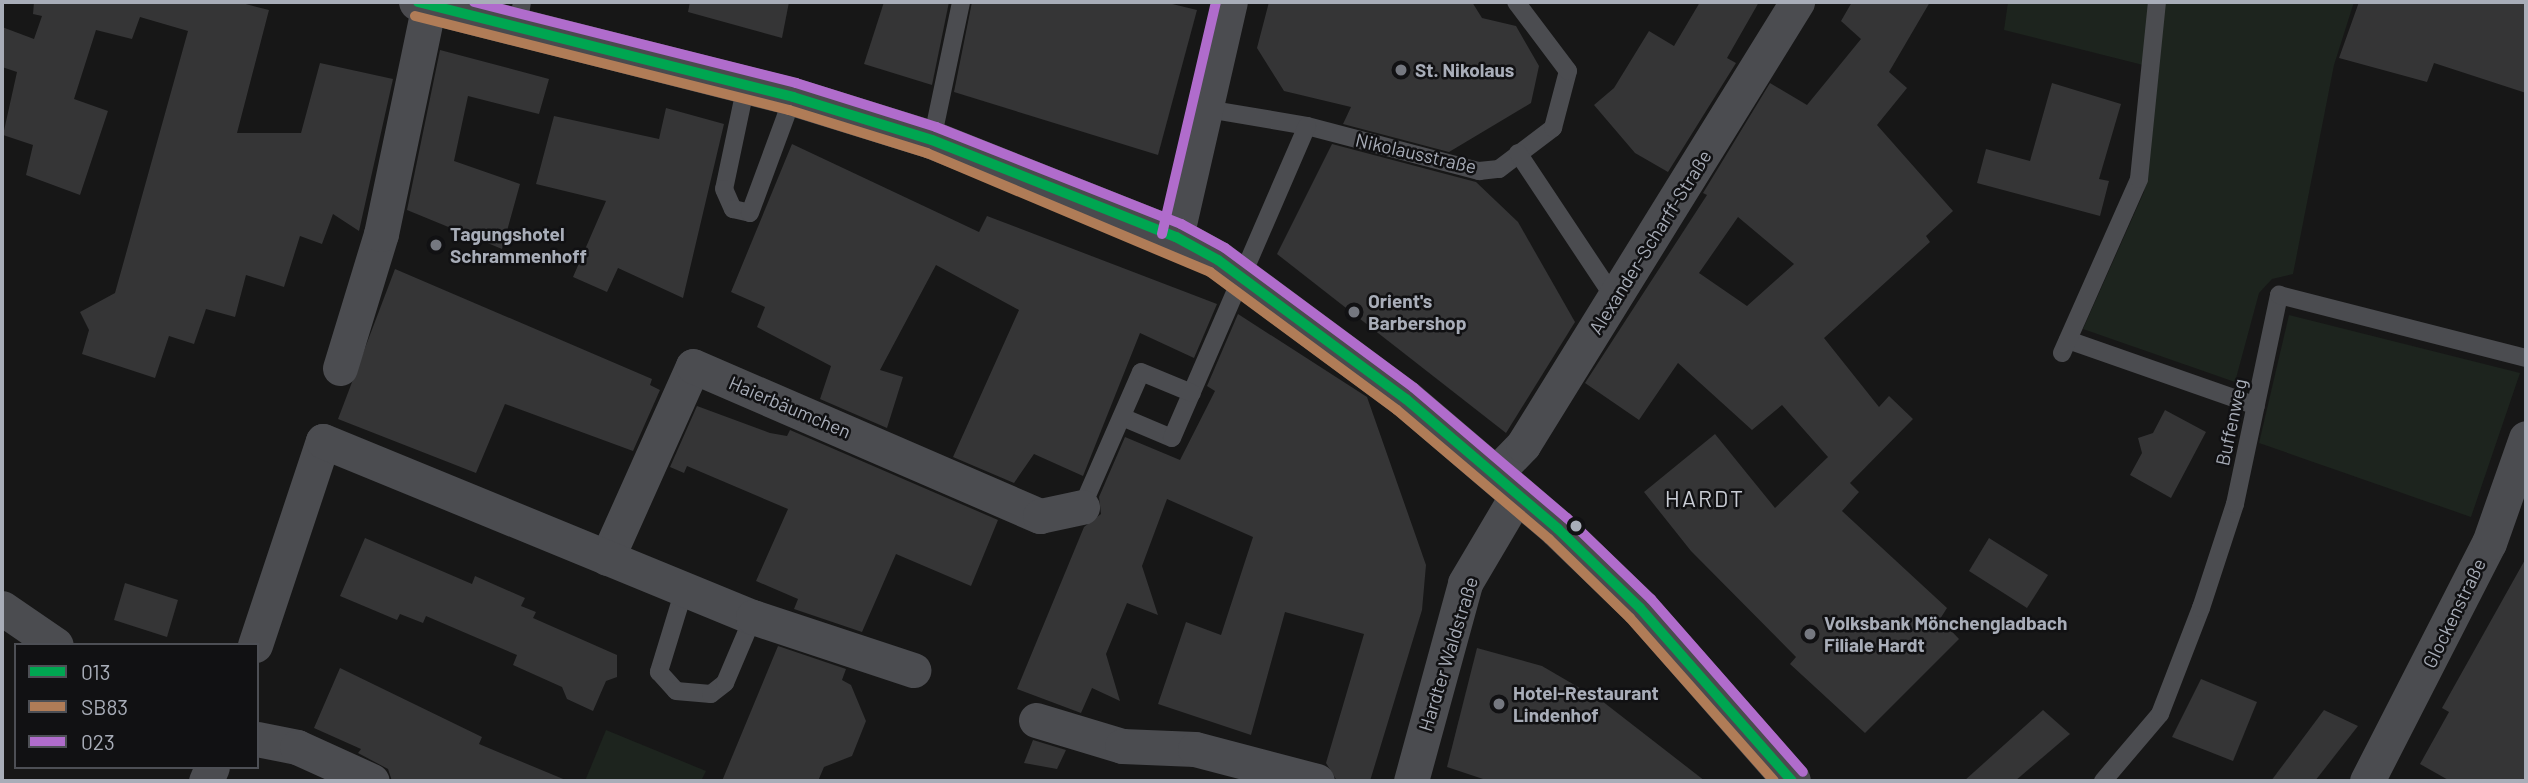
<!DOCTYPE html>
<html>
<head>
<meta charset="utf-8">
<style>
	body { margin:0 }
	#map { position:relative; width:2528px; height:783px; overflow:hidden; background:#171717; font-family:Barlow,sans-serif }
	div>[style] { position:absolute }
	.green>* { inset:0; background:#1d241e }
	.building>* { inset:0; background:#353536 }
	.lane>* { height:18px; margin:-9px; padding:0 9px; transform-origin:9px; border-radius:9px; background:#4b4c50 }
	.street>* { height:35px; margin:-17.5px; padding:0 17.5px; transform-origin:17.5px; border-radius:17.5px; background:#4b4c50 }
	.secondary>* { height:38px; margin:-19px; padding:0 19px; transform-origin:19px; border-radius:19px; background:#4a4a4e }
	.bus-1>* { height:10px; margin:-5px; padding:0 5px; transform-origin:5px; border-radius:5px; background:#00a651 }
	.bus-2>* { height:10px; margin:-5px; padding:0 5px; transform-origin:5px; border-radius:5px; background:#b07c57 }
	.bus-3>* { height:10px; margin:-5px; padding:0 5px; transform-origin:5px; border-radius:5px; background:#b06ccc }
	.dots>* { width:19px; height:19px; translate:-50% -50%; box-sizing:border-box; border:4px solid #111113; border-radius:50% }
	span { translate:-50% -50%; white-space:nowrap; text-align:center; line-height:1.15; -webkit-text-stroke:5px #111113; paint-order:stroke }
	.poi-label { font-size:19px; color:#a8adb8; font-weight:700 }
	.left { translate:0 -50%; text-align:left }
	.street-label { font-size:19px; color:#a8adb8 }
	.quarter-label { font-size:23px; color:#c9ccd4; letter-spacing:2px }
	.frame { position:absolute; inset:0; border:4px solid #a8adb8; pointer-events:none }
	.legend { position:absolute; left:14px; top:643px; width:245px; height:126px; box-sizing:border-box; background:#111113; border:2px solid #4d4f55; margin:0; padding:9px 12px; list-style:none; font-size:21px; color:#a8adb8 }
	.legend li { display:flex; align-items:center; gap:14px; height:35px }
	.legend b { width:35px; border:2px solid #4d4f55 }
</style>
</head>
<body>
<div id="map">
	<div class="green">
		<i style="clip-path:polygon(2008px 2px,2354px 2px,2334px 65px,2293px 274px,2272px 279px,2259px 293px,2235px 382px,2083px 329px,2144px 192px,2159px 69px,2004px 30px)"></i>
		<i style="clip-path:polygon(2289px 315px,2520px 373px,2471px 517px,2259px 443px)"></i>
		<i style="clip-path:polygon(606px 730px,706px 771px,701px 781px,585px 781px)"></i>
	</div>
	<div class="building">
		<i style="clip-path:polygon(34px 2px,238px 2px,269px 10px,237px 133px,301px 133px,320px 63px,393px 79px,359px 231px,333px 214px,322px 244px,300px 236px,284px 287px,246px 275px,235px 317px,206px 309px,194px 344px,169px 336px,155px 378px,82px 354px,89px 330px,80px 312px,115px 293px,188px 31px,140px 17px,132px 39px,96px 30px,74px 99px,108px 111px,80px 195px,26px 175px,33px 145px,3px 135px,17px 72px,2px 67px,2px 27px,34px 39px,42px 16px,33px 14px)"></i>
		<i style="clip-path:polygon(690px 2px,789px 2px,782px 38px,688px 12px)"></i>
		<i style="clip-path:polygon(884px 2px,949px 2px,932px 85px,864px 64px)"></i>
		<i style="clip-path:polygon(972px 2px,1164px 2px,1197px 10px,1158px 155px,954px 92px)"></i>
		<i style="clip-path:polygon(1269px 2px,1472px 2px,1482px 18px,1516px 26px,1539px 66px,1531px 103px,1449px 152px,1343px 124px,1351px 107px,1284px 91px,1257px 48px)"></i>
		<i style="clip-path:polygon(1700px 2px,1759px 2px,1727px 58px,1736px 63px,1668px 172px,1635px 153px,1594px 105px,1614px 88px,1649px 31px,1674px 46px)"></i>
		<i style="clip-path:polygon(evenodd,1852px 2px,1930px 2px,1889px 72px,1907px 88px,1877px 125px,1953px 211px,1926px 236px,1930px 242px,1824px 338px,1879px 407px,1889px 396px,1913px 419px,1850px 483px,1859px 492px,1842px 511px,1947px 608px,1940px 619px,1959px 639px,1865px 733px,1790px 664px,1796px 657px,1691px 551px,1644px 492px,1715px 434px,1775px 508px,1828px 457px,1782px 405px,1752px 430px,1678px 363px,1639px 420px,1585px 383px,1707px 195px,1703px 193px,1770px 83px,1807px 105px,1861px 39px,1841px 21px,1852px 2px,1738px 217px,1794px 264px,1747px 306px,1699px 273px,1738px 217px)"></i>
		<i style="clip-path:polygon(2359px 2px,2526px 2px,2526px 93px,2434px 63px,2427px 82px,2339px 58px)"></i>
		<i style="clip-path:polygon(440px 50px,549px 79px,539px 114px,468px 96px,454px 161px,520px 184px,502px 249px,407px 210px)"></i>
		<i style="clip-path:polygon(2052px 83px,2121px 104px,2099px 179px,2109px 181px,2100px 216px,1977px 183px,1986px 149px,2030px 161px)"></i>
		<i style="clip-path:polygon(666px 108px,724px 124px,683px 298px,618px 268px,607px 292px,573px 277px,606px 201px,536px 184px,554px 116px,659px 139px)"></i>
		<i style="clip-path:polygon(792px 144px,979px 232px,987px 216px,1217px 304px,1194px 358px,1140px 333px,1083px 476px,1034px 454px,1014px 483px,953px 457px,1019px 310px,936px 265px,880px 370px,903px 377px,887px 428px,820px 399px,831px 366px,757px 327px,765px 307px,731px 292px)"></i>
		<i style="clip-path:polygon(1332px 144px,1476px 182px,1518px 222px,1575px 322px,1506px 433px,1277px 254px)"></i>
		<i style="clip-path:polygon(395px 269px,652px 379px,650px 385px,660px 390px,633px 451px,505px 404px,476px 473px,338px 419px)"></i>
		<i style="clip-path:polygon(1238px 314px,1367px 397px,1426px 565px,1422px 610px,1370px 781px,1337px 781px,1326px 763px,1364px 634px,1285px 612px,1251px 735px,1158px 704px,1186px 622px,1221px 635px,1253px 537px,1167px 499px,1142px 566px,1158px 615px,1127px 603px,1106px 654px,1120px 701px,1092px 688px,1081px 713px,1017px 689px,1084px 527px,1101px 514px,1099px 497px,1125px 437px,1180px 460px,1215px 391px,1207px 386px)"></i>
		<i style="clip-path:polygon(697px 406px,770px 433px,787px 436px,790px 430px,998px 520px,971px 586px,896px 554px,862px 632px,794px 609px,798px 599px,756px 581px,788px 509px,687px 466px,684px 473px,670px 467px)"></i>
		<i style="clip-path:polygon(2165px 410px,2206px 432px,2171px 498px,2130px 475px,2142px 453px,2138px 438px,2153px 433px)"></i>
		<i style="clip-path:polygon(365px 538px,472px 584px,475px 576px,525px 598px,521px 606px,536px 612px,533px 618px,617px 655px,617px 677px,606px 681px,593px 711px,567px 699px,562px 687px,513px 665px,517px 655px,426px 616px,423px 623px,400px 614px,397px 620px,340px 596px)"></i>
		<i style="clip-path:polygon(1989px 538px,2048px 575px,2027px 608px,1969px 571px)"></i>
		<i style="clip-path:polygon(2526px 558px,2526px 781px,2450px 781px,2420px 764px,2449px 712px,2442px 708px)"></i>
		<i style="clip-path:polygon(125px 583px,178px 600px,167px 637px,114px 620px)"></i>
		<i style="clip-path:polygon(778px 646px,846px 669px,842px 680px,851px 685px,866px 721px,852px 756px,824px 767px,818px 781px,722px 781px)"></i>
		<i style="clip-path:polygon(1477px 648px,1542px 666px,1602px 701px,1705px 781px,1489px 781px,1447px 767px)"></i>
		<i style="clip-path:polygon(340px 668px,482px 737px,479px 744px,568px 781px,392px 781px,388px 769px,358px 753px,361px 749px,314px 728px)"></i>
		<i style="clip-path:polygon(2201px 679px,2257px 702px,2233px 761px,2172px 737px)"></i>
		<i style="clip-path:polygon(2043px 710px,2070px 734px,2015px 781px,1964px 781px)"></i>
		<i style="clip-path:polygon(2324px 710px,2358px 726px,2315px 781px,2271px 781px)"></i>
		<i style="clip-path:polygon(1033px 740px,1066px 750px,1057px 769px,1024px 763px)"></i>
	</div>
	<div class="lane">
		<i style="left:518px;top:27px;width:25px;rotate:-81deg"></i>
		<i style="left:746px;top:85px;width:106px;rotate:101.9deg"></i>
		<i style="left:724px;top:189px;width:22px;rotate:66deg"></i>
		<i style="left:733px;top:209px;width:17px;rotate:13deg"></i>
		<i style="left:750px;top:213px;width:124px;rotate:-69.7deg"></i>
		<i style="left:1207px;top:109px;width:101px;rotate:9.6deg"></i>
		<i style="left:1307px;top:126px;width:178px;rotate:14.7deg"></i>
		<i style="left:1479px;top:171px;width:20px;rotate:-6deg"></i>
		<i style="left:1499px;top:169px;width:68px;rotate:-37.2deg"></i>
		<i style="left:1553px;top:128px;width:59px;rotate:-75.3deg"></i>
		<i style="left:1568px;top:71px;width:86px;rotate:-127deg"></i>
		<i style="left:932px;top:140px;width:141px;rotate:-78.1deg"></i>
		<i style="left:1518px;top:153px;width:175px;rotate:56.4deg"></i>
		<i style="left:2068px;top:340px;width:199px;rotate:19.3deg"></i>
		<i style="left:2062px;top:353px;width:190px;rotate:-66.1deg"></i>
		<i style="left:2139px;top:179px;width:178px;rotate:-84.2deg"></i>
		<i style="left:1122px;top:417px;width:54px;rotate:22.8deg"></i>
		<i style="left:1172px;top:438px;width:340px;rotate:-66.6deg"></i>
		<i style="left:1082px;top:507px;width:147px;rotate:-66.4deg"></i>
		<i style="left:1141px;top:372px;width:55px;rotate:22.4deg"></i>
		<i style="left:684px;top:590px;width:86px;rotate:107deg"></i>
		<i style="left:659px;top:672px;width:25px;rotate:48deg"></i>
		<i style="left:676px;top:691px;width:35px;rotate:5deg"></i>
		<i style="left:711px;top:694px;width:18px;rotate:-38deg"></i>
		<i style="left:725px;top:683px;width:72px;rotate:-67deg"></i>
		<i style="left:2103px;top:781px;width:88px;rotate:-49.6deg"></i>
		<i style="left:2160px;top:714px;width:114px;rotate:-68.9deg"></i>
		<i style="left:2201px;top:608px;width:109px;rotate:-71.9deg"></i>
		<i style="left:2235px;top:504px;width:214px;rotate:-78.1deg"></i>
		<i style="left:2279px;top:295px;width:255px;rotate:14.3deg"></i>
	</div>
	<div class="street">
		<i style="left:1176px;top:237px;width:241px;rotate:-77.1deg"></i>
		<i style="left:340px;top:368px;width:140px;rotate:-73deg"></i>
		<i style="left:381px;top:234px;width:234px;rotate:-78.2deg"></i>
		<i style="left:1494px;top:475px;width:42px;rotate:-46deg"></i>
		<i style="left:1523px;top:445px;width:521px;rotate:-58.26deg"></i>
		<i style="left:607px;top:558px;width:210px;rotate:-65.9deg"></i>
		<i style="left:693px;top:366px;width:378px;rotate:23.4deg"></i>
		<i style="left:1040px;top:516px;width:43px;rotate:-12.1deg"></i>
		<i style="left:2px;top:608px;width:65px;rotate:34.4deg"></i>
		<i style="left:255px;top:645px;width:215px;rotate:-71.6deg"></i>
		<i style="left:323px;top:441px;width:465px;rotate:22.3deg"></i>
		<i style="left:753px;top:617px;width:169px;rotate:18.3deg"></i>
		<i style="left:1036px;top:720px;width:90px;rotate:16.8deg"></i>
		<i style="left:1122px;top:746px;width:73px;rotate:2.4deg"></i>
		<i style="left:1195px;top:749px;width:126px;rotate:14.7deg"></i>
		<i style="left:257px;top:739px;width:41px;rotate:11.3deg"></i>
		<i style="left:297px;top:747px;width:82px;rotate:24.4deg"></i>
		<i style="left:206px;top:781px;width:15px;rotate:-67deg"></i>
		<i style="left:1411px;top:781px;width:205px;rotate:-74.7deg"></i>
		<i style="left:1465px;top:583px;width:102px;rotate:-59.4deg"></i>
		<i style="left:2367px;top:781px;width:267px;rotate:-62.9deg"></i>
		<i style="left:2489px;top:543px;width:111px;rotate:-70.6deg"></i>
	</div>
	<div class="secondary">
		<i style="left:418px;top:2px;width:387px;rotate:14.2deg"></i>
		<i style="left:793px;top:97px;width:145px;rotate:17.2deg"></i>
		<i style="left:932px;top:140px;width:263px;rotate:21.7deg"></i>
		<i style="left:1176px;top:237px;width:48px;rotate:28.7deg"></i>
		<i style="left:1218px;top:260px;width:234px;rotate:36.5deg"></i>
		<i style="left:1406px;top:399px;width:200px;rotate:40.5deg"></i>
		<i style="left:1558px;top:529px;width:114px;rotate:43.9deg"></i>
		<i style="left:1640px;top:608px;width:230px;rotate:48.7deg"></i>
	</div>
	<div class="bus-1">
		<i style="left:418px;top:2px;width:387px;rotate:14.2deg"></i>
		<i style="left:793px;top:97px;width:145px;rotate:17.2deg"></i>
		<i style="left:932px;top:140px;width:263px;rotate:21.7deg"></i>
		<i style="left:1176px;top:237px;width:48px;rotate:28.7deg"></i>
		<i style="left:1218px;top:260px;width:234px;rotate:36.5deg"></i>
		<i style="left:1406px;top:399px;width:200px;rotate:40.5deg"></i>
		<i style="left:1558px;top:529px;width:114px;rotate:43.9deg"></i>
		<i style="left:1640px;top:608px;width:230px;rotate:48.7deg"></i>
	</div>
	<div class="bus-2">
		<i style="left:415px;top:16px;width:386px;rotate:14.1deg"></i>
		<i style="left:789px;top:110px;width:145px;rotate:17.3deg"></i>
		<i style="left:927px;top:153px;width:307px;rotate:22.8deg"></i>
		<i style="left:1210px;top:272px;width:232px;rotate:36.4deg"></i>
		<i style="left:1397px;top:410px;width:199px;rotate:40.3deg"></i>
		<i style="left:1549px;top:539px;width:113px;rotate:44.3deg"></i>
		<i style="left:1630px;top:618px;width:217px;rotate:48.5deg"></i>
	</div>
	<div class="bus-3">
		<i style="left:474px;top:2px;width:332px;rotate:14.1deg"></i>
		<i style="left:796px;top:83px;width:147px;rotate:17.4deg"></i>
		<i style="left:936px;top:127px;width:264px;rotate:21.6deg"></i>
		<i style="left:1181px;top:224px;width:50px;rotate:28.6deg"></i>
		<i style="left:1225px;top:248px;width:235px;rotate:36.5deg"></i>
		<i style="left:1414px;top:388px;width:201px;rotate:40.4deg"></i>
		<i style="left:1567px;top:518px;width:117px;rotate:44deg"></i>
		<i style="left:1651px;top:599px;width:230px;rotate:48.7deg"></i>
		<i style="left:1162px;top:234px;width:238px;rotate:-76.9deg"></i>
	</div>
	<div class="dots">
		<i style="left:1401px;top:70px;background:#757880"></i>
		<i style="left:436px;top:245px;background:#757880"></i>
		<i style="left:1354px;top:312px;background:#757880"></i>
		<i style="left:1576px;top:526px;background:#a8adb8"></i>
		<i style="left:1810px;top:634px;background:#757880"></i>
		<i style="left:1499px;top:704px;background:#757880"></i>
	</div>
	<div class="poi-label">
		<span class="left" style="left:1415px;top:70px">St. Nikolaus</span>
		<span class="left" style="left:450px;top:245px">Tagungshotel<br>Schrammenhoff</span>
		<span class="left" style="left:1368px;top:312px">Orient's<br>Barbershop</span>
		<span class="left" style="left:1824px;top:634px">Volksbank Mönchengladbach<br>Filiale Hardt</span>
		<span class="left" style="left:1513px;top:704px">Hotel-Restaurant<br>Lindenhof</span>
	</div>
	<div class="street-label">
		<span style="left:1416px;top:153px;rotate:13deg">Nikolausstraße</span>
		<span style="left:1650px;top:242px;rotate:-58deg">Alexander-Scharff-Straße</span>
		<span style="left:790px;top:407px;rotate:23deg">Haierbäumchen</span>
		<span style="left:2231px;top:422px;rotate:-78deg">Buffenweg</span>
		<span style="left:2454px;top:613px;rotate:-64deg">Glockenstraße</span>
		<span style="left:1448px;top:654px;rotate:-73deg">Hardter Waldstraße</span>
	</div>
	<div class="quarter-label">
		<span style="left:1705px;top:498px">HARDT</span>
	</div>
	<div class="frame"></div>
	<ul class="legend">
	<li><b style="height:9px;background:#00a651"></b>013</li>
	<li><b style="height:9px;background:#b07c57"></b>SB83</li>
	<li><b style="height:9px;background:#b06ccc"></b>023</li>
	</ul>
</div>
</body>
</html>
